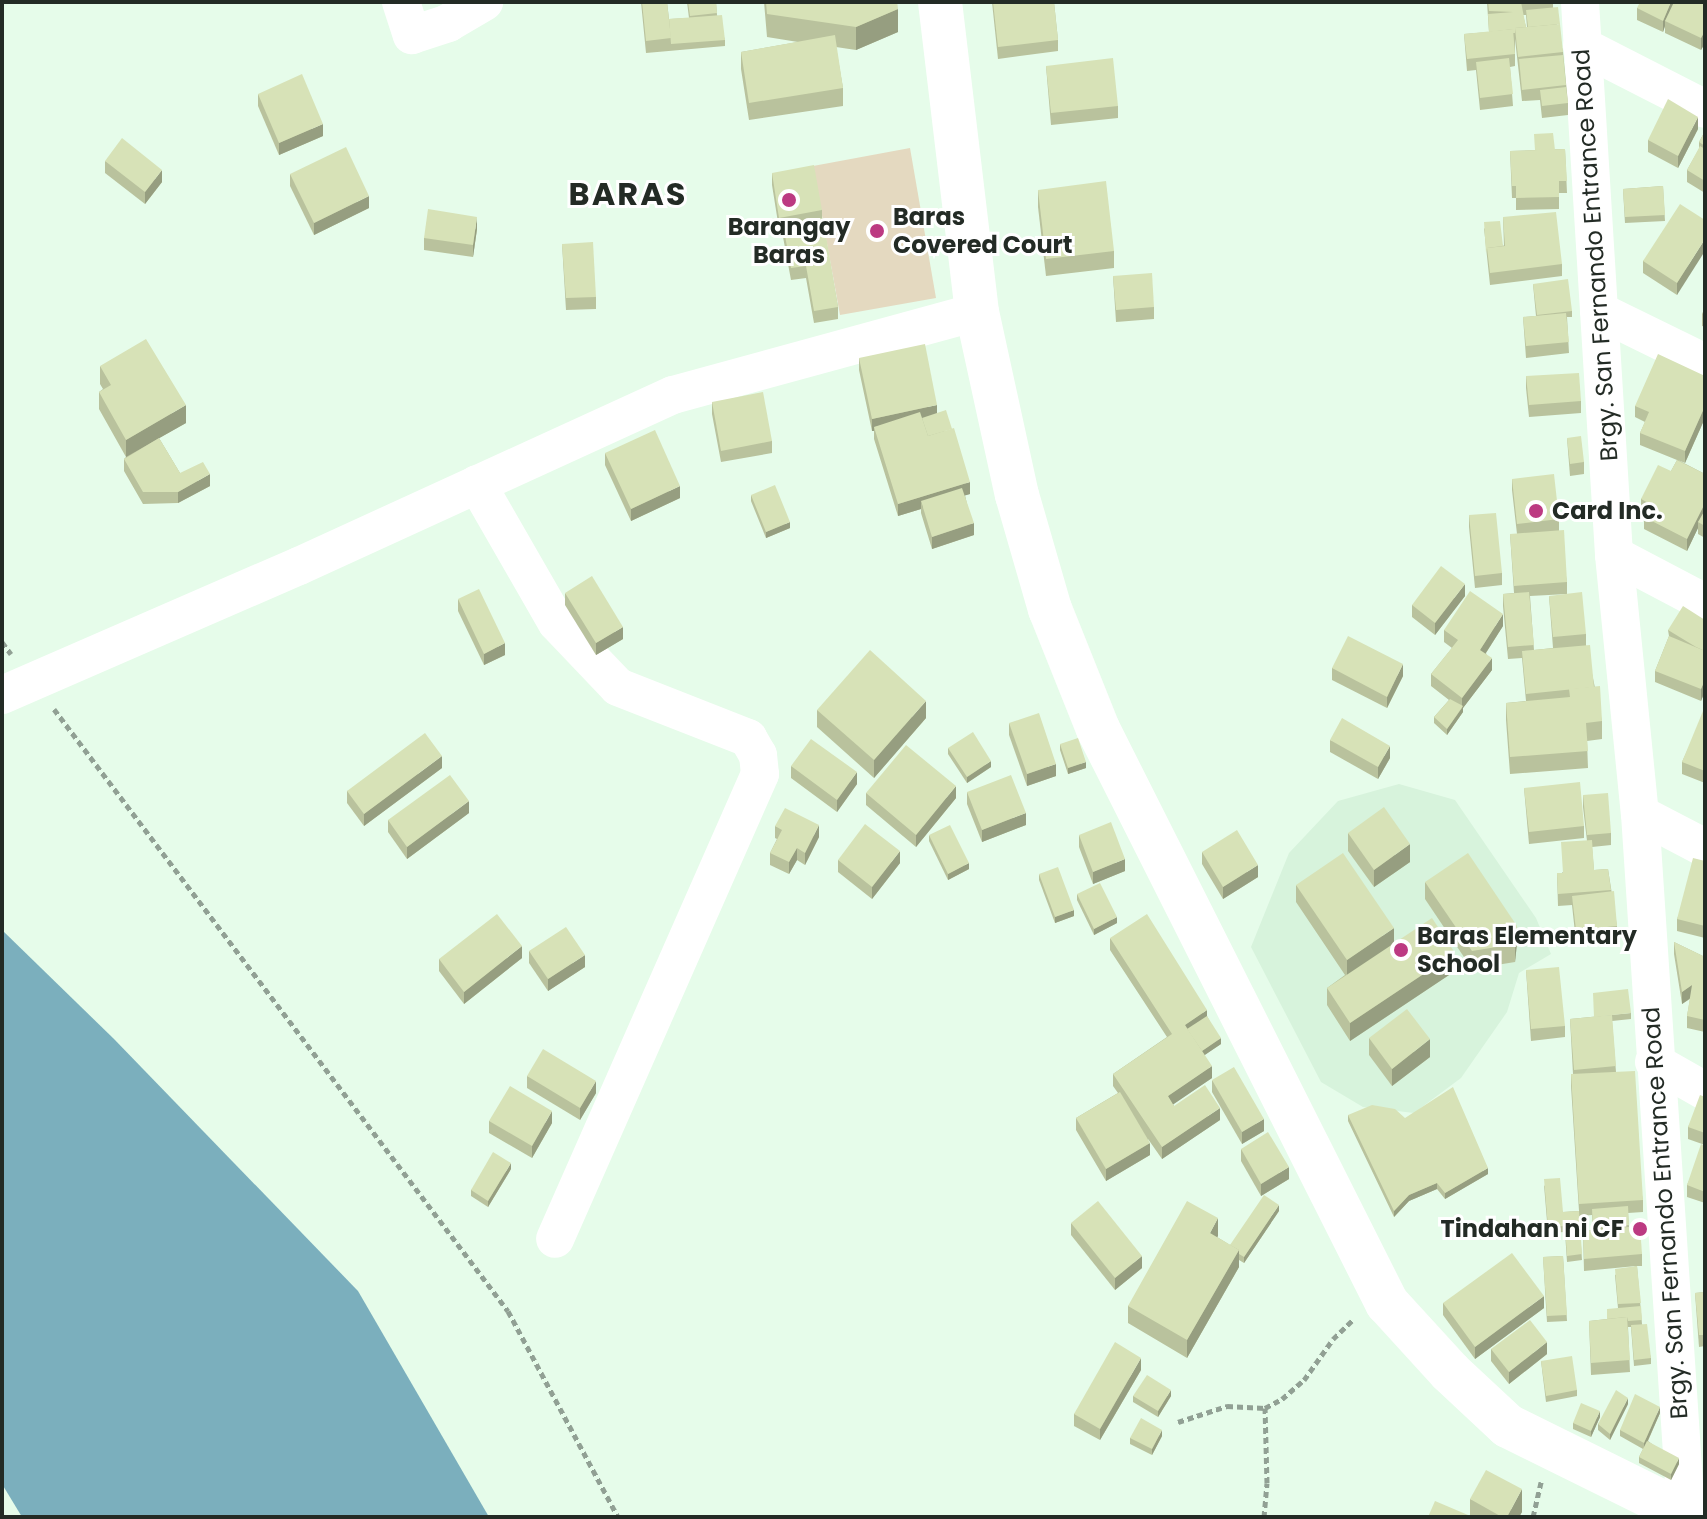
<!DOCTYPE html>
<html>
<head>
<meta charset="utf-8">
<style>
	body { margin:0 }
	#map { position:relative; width:1707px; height:1519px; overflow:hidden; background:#e6fcea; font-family:Poppins,sans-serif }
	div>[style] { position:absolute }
	.built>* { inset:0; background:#d7f3dc }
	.green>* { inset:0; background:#e4d9c0 }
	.water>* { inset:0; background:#7bafbd }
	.path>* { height:5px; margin-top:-2.5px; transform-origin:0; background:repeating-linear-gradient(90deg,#91a094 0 6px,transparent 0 10px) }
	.street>* { height:38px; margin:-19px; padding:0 19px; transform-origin:19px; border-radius:19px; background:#fff }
	.secondary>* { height:44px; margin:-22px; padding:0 22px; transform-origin:22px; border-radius:22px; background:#fff }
	.wall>* { inset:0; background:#b9c29d }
	.shaded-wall>* { inset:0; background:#969e80 }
	.building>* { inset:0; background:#d7e2b7 }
	.dots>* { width:22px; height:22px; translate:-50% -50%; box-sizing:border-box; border:4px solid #fff; border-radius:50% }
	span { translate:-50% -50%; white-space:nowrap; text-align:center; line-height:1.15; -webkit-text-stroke:6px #fff; paint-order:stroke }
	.poi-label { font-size:24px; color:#232b25; font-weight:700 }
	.left { translate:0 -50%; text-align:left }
	.right { translate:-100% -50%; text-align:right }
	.street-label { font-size:24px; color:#232b25 }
	.district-label { font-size:32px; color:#232b25; font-weight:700; letter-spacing:2px }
	.frame { position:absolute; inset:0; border:4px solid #232b25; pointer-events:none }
</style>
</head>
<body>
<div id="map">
	<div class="built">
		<i style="clip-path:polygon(1399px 784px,1455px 800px,1536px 918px,1551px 954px,1519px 973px,1507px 1012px,1461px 1078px,1414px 1113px,1363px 1107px,1321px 1082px,1251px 947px,1289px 853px,1338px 801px)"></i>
	</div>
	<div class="green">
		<i style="clip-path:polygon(910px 148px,936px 298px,840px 315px,813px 166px)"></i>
	</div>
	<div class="water">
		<i style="clip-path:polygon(2px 930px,114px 1039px,358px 1291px,489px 1517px,22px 1517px,2px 1484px)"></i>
	</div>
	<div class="path">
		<i style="left:2px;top:642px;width:15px;rotate:53deg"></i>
		<i style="left:54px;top:709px;width:754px;rotate:52.98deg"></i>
		<i style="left:508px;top:1311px;width:234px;rotate:61.9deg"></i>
		<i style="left:1178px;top:1422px;width:52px;rotate:-18.1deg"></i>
		<i style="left:1227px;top:1406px;width:38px;rotate:3deg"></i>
		<i style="left:1265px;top:1408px;width:19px;rotate:-28deg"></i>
		<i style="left:1282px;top:1399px;width:29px;rotate:-41deg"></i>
		<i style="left:1304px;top:1380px;width:50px;rotate:-54.7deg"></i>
		<i style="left:1333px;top:1339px;width:28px;rotate:-44deg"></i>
		<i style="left:1264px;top:1517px;width:34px;rotate:-85deg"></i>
		<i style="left:1267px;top:1483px;width:75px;rotate:-91.5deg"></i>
		<i style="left:1533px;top:1517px;width:36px;rotate:-77deg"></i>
	</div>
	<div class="street">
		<i style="left:401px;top:2px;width:35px;rotate:72deg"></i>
		<i style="left:412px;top:35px;width:38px;rotate:-18deg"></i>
		<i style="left:448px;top:23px;width:42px;rotate:-30.3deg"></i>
		<i style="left:1580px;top:2px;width:554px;rotate:86.48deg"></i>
		<i style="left:1614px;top:555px;width:260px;rotate:84.3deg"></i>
		<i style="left:1640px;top:814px;width:702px;rotate:86.24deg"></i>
		<i style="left:1582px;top:46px;width:138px;rotate:27.1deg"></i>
		<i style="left:1599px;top:311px;width:118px;rotate:26.1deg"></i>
		<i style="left:477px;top:484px;width:160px;rotate:60.1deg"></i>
		<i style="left:557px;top:623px;width:88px;rotate:46.4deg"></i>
		<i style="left:618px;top:687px;width:140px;rotate:21.4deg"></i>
		<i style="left:748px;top:738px;width:20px;rotate:60deg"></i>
		<i style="left:758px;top:755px;width:19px;rotate:84deg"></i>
		<i style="left:760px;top:774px;width:508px;rotate:113.79deg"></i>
		<i style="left:1614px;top:555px;width:103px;rotate:27.8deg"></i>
		<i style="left:2px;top:695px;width:324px;rotate:-23.5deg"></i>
		<i style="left:299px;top:566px;width:411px;rotate:-24.6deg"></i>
		<i style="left:673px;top:395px;width:315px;rotate:-15.3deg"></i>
		<i style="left:1640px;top:814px;width:73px;rotate:27.6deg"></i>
		<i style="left:1654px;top:1062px;width:59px;rotate:29.6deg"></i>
	</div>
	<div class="secondary">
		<i style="left:940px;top:2px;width:312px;rotate:83.2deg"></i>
		<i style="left:977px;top:312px;width:187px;rotate:77.7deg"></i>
		<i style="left:1017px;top:495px;width:119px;rotate:73.9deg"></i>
		<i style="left:1050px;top:609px;width:129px;rotate:68.2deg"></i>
		<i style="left:1098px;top:729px;width:643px;rotate:63.28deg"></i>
		<i style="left:1387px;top:1303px;width:93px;rotate:47.6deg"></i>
		<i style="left:1450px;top:1372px;width:79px;rotate:43deg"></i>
		<i style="left:1508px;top:1426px;width:205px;rotate:26.3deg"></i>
	</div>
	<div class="wall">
		<i style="clip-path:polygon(641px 2px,667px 2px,669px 19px,689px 18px,687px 2px,716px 2px,717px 15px,725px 40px,725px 46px,646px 53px)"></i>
		<i style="clip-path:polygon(764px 2px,897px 2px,898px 32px,856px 50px,836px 47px,843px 88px,843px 106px,749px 120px,741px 69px,741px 52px,798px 42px,767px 37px)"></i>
		<i style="clip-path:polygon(992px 2px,1054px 2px,1058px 40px,1058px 51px,998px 59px)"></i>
		<i style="clip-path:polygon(evenodd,1487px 2px,1553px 2px,1553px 7px,1563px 52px,1568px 103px,1568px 115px,1542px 118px,1540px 100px,1522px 101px,1515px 39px,1515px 66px,1510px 67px,1513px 106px,1480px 110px,1476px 70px,1467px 71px,1464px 34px,1489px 32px,1487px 2px,1523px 15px,1526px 15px,1527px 27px,1526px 27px,1523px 15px)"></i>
		<i style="clip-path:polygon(1705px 2px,1705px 43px,1701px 50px,1665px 33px,1665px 26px,1663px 32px,1637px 20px,1637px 8px)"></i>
		<i style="clip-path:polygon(1046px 66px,1118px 106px,1118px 118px,1051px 125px)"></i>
		<i style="clip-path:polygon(258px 94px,323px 136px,279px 155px,258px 106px)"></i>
		<i style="clip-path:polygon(1698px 129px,1678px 168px,1648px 152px,1648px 140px)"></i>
		<i style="clip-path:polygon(1705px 131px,1705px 193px,1687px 182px,1687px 170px,1699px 149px,1699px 142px)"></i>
		<i style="clip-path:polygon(1565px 149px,1567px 193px,1559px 193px,1559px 209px,1516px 210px,1516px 198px,1512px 198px,1510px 151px)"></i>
		<i style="clip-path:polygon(105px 161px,162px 182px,145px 204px,105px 173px)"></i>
		<i style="clip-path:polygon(772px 173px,822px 210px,822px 218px,838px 307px,838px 319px,814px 323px,806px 278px,791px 280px,783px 237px,783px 229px,779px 229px,772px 185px)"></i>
		<i style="clip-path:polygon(290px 174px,369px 208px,314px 235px,290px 186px)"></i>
		<i style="clip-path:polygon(1663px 186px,1665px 221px,1625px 223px,1623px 189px)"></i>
		<i style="clip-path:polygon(1038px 190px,1114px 251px,1114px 268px,1046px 276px,1038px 207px)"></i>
		<i style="clip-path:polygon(1503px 217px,1562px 264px,1562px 276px,1490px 285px,1484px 228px,1504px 246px)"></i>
		<i style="clip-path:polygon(1705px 220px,1677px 295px,1643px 273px,1643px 261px)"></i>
		<i style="clip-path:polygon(477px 229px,473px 257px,424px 250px,424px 238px)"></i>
		<i style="clip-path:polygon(562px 244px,596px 297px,596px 309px,566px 310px)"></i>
		<i style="clip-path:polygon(1113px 276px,1154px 307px,1154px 319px,1116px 322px)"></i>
		<i style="clip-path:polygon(1533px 284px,1572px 311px,1572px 317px,1567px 317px,1569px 353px,1526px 358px,1523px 317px,1536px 316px)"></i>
		<i style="clip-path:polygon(1705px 307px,1705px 327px,1702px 326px,1702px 314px)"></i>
		<i style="clip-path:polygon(859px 358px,937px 413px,970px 494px,965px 495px,974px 535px,932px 549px,921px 513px,921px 509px,898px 516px,874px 439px,874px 431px,872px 431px,859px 370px)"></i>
		<i style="clip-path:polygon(100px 366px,186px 423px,159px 438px,180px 473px,210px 486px,178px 503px,143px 504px,124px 471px,124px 459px,126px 457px,99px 409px,99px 392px,103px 389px,100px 384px)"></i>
		<i style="clip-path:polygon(1526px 376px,1581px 401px,1581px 413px,1529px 417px,1526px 388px)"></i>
		<i style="clip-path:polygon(1705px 376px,1705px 418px,1685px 463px,1678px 460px,1705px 474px,1705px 553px,1703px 552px,1703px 540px,1705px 538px,1698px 534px,1698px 528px,1687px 551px,1644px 529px,1644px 517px,1646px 513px,1641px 511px,1641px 499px,1671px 471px,1677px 460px,1640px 445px,1640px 433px,1645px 422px,1635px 417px,1635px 406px)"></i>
		<i style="clip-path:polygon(712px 402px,772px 441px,772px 453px,721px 462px,712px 414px)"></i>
		<i style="clip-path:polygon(1567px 438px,1584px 462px,1584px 474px,1570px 476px)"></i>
		<i style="clip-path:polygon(605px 453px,680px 498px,631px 521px,605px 465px)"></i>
		<i style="clip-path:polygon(1512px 479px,1559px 519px,1559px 531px,1567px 582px,1567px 594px,1530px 596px,1534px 650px,1553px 648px,1549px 596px,1586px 634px,1586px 645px,1602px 721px,1602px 739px,1587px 741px,1588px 768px,1510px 774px,1506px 720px,1506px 703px,1526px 701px,1522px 658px,1508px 659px,1503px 606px,1503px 594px,1514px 593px,1510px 534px,1517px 534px,1512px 490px)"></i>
		<i style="clip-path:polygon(751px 495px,790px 528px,766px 538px,751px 501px)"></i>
		<i style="clip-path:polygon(1469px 515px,1502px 573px,1502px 585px,1475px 588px,1469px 527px)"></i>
		<i style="clip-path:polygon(565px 593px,623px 639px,596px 655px,565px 605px)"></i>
		<i style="clip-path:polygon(1465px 596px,1435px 635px,1412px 617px,1412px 605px)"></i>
		<i style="clip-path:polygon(458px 599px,505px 655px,484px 665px,458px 611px)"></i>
		<i style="clip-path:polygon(1705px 620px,1705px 691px,1701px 701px,1655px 682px,1655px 671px,1669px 636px,1668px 630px)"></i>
		<i style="clip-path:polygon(1503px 626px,1486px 653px,1492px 670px,1463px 708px,1463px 712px,1447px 735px,1434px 723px,1434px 717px,1449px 700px,1431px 686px,1431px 674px,1452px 648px,1444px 642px,1444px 630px)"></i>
		<i style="clip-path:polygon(1332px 668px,1403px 676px,1387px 708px,1332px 680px)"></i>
		<i style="clip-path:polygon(817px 710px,926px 718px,874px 778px,817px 727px)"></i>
		<i style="clip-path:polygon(1705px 712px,1705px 783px,1682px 774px,1682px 762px)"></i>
		<i style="clip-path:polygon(1009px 723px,1056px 776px,1027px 786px,1009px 735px)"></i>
		<i style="clip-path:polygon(1330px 740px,1390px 758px,1378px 779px,1330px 752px)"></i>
		<i style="clip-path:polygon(1060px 744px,1086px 768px,1068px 774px,1060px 750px)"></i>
		<i style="clip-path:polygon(948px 748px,991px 767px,967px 783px,948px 754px)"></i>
		<i style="clip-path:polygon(791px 766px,857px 784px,837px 812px,791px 778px)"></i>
		<i style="clip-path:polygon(442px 768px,364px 826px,347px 803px,347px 791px)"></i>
		<i style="clip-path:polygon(1524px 788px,1584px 826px,1584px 838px,1529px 844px)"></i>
		<i style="clip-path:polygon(967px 792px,1026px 825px,982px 842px,967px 804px)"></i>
		<i style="clip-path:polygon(866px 793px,956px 798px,916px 847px,866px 805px)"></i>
		<i style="clip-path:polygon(1583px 795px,1611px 833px,1611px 845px,1592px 847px,1594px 870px,1608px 869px,1617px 926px,1617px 938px,1576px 942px,1572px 905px,1558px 906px,1557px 873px,1562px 873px,1587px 841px,1583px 807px)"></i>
		<i style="clip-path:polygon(469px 813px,407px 859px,388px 832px,388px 820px)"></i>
		<i style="clip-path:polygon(775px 826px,819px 837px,805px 865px,797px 860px,789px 874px,770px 865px,770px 853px,777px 839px,775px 838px)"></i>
		<i style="clip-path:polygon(1348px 833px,1410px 862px,1374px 887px,1348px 851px)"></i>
		<i style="clip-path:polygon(929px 835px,969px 869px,948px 880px,929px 841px)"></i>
		<i style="clip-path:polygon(1079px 835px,1125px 871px,1093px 884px,1079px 847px)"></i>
		<i style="clip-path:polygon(1202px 852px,1258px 877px,1223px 899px,1202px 864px)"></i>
		<i style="clip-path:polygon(838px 860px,900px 863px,872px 899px,838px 872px)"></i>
		<i style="clip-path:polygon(1705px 861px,1705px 938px,1677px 931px,1677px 919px)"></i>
		<i style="clip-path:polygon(1039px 874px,1074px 916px,1055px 923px,1039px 880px)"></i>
		<i style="clip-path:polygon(1425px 882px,1517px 943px,1515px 962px,1472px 969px,1425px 899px)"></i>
		<i style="clip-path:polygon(1296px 885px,1394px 943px,1455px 971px,1350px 1041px,1327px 1005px,1327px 988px,1345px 975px,1296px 902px)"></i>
		<i style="clip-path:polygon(1077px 894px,1117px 923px,1094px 935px,1077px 900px)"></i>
		<i style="clip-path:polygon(1110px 938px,1207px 1016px,1221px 1044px,1204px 1055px,1212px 1078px,1173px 1104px,1174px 1106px,1220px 1120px,1162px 1159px,1148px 1139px,1150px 1155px,1106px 1181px,1076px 1130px,1076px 1118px,1118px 1093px,1113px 1086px,1113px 1074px,1167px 1037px,1110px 950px)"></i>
		<i style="clip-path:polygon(1674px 942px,1705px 957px,1705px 1032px,1687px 1028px,1687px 1016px,1690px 999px,1682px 1004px,1674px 954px)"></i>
		<i style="clip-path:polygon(529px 951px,585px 967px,548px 991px,529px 963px)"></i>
		<i style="clip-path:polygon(522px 958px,464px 1004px,439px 971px,439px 959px)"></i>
		<i style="clip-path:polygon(1526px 970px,1565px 1026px,1565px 1037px,1531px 1041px)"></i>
		<i style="clip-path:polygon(1631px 1013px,1631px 1019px,1612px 1021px,1616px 1072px,1643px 1200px,1643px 1212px,1628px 1213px,1629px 1227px,1642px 1254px,1642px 1266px,1637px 1266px,1642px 1324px,1651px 1358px,1651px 1364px,1634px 1366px,1631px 1327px,1628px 1327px,1630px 1372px,1591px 1375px,1589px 1321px,1607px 1319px,1618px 1308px,1615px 1275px,1636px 1266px,1584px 1271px,1583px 1231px,1593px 1230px,1592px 1215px,1579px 1216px,1582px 1260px,1567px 1262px,1565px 1232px,1548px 1233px,1544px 1185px,1563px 1212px,1579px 1211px,1571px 1086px,1571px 1074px,1573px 1074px,1570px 1019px)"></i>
		<i style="clip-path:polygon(1369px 1038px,1430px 1057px,1392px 1086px,1369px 1055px)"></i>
		<i style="clip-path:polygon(527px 1076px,596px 1093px,580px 1120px,527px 1088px)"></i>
		<i style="clip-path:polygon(1212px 1080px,1264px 1131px,1242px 1144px,1212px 1092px)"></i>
		<i style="clip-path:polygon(1705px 1097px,1705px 1145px,1688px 1139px,1688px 1127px)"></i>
		<i style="clip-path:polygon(1348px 1115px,1405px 1118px,1488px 1174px,1445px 1199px,1437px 1189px,1409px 1201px,1394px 1217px,1348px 1121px)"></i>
		<i style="clip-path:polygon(489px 1121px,552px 1123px,532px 1158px,489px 1133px)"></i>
		<i style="clip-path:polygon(1705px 1146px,1705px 1203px,1687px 1197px,1687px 1185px)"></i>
		<i style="clip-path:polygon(1241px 1149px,1289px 1179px,1261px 1196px,1241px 1161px)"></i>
		<i style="clip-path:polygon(511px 1169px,488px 1207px,471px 1196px,471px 1190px)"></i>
		<i style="clip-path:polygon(1279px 1211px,1244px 1263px,1239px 1260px,1239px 1267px,1187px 1358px,1128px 1323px,1128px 1306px,1218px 1236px,1217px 1237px,1230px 1245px)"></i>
		<i style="clip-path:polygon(1071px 1223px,1142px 1268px,1115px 1290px,1071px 1235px)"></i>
		<i style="clip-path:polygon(1563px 1256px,1567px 1321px,1547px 1322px,1543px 1257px)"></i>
		<i style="clip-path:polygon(1705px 1292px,1705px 1346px,1699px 1347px,1695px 1293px)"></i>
		<i style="clip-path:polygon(1443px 1303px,1544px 1308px,1475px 1359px,1443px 1315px)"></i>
		<i style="clip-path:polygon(1491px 1349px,1547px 1354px,1509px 1384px,1491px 1361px)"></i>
		<i style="clip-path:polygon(1541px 1361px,1577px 1390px,1577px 1396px,1546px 1402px)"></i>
		<i style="clip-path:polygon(1141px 1370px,1100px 1440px,1074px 1426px,1074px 1414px)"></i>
		<i style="clip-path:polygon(1133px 1396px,1171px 1396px,1158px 1417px,1133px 1402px)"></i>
		<i style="clip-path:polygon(1628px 1404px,1610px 1440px,1598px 1430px,1598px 1424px)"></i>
		<i style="clip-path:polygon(1660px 1413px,1648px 1441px,1679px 1464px,1671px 1480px,1639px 1463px,1639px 1457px,1643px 1449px,1620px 1436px,1620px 1430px)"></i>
		<i style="clip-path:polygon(1600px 1417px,1591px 1437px,1573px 1429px,1573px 1423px)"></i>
		<i style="clip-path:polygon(1162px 1436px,1152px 1455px,1130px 1444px,1130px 1438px)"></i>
		<i style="clip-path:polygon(1470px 1499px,1522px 1512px,1519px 1517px,1470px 1517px)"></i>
	</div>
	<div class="shaded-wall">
		<i style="clip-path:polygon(1671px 2px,1677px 2px,1665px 21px,1665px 26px,1663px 32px,1663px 21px)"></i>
		<i style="clip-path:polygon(898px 9px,898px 32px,856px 50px,856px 27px)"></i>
		<i style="clip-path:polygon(1705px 31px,1705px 43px,1701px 50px,1701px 38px)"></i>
		<i style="clip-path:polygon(1698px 117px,1698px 129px,1678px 168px,1678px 156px)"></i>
		<i style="clip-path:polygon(323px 124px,323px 136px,279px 155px,279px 143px)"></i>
		<i style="clip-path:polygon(162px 170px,162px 182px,145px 204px,145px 192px)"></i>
		<i style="clip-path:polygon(369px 196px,369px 208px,314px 235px,314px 223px)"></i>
		<i style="clip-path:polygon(477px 217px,477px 229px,473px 257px,473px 245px)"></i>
		<i style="clip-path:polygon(1705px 239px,1705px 251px,1677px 295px,1677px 283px)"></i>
		<i style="clip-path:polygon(186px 405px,186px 423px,126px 457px,126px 440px)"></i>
		<i style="clip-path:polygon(937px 405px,937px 417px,874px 427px,874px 431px,872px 431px,872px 419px)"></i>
		<i style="clip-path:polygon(1705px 406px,1705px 418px,1685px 463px,1685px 451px)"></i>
		<i style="clip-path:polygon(210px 474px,210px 486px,178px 503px,178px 492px)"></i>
		<i style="clip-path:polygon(970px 482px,970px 494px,923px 508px,921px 501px,921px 509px,898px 516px,898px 504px)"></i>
		<i style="clip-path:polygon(680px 486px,680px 498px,631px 521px,631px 509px)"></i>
		<i style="clip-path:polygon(1705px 503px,1705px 515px,1698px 522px,1698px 528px,1687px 551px,1687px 539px)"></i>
		<i style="clip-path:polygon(790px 522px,790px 528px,766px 538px,766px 532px)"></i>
		<i style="clip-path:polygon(974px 523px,974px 535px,932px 549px,932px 537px)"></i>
		<i style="clip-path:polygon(1465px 584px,1465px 596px,1435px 635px,1435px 623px)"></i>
		<i style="clip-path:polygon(1503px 614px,1503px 626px,1480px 662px,1480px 650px)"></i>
		<i style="clip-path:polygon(623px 627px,623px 639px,596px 655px,596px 643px)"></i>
		<i style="clip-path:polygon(505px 643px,505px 655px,484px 665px,484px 654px)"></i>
		<i style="clip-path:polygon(1492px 658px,1492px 670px,1463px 708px,1463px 712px,1447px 735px,1447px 729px,1462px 708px,1462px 698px)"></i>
		<i style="clip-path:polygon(1403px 664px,1403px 676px,1387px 708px,1387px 697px)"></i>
		<i style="clip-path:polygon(1705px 680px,1705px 691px,1701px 701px,1701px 689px)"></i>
		<i style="clip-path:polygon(926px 701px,926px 718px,874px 778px,874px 760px)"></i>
		<i style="clip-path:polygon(1390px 746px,1390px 758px,1378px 779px,1378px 767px)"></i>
		<i style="clip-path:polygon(442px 756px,442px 768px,364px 826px,364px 814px)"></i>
		<i style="clip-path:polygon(991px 761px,991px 767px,967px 783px,967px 777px)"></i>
		<i style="clip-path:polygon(1086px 762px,1086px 768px,1068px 774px,1068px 768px)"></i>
		<i style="clip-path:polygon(1056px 764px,1056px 776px,1027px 786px,1027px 774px)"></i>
		<i style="clip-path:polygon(857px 772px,857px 784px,837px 812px,837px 800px)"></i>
		<i style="clip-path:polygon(956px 786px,956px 798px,916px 847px,916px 835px)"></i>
		<i style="clip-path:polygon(469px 801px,469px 813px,407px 859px,407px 847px)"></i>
		<i style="clip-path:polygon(1026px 813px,1026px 825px,982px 842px,982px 830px)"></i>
		<i style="clip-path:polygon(819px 825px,819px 837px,805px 865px,805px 853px)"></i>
		<i style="clip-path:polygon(1410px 844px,1410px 862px,1374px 887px,1374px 870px)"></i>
		<i style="clip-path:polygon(797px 848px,797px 860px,789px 874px,789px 862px)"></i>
		<i style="clip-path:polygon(900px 851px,900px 863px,872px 899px,872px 887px)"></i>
		<i style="clip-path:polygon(1125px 859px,1125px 871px,1093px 884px,1093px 872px)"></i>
		<i style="clip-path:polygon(969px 863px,969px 869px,948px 880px,948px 874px)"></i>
		<i style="clip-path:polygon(1258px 865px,1258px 877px,1223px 899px,1223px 887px)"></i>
		<i style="clip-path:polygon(1074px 910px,1074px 916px,1055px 923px,1055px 917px)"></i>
		<i style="clip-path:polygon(1117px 917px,1117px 923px,1094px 935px,1094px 929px)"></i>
		<i style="clip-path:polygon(1517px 926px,1517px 943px,1515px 962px,1515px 944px)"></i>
		<i style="clip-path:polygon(1394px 928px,1394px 946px,1347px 978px,1347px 960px)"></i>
		<i style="clip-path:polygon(522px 946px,522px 958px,464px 1004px,464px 992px)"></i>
		<i style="clip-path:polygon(1455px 953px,1455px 971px,1350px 1041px,1350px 1023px)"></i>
		<i style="clip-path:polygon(585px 955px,585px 967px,548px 991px,548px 979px)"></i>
		<i style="clip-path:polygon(1692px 985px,1692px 997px,1682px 1004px,1682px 992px)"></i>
		<i style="clip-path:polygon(1207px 1010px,1207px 1022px,1187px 1035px,1185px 1025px)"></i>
		<i style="clip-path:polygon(1221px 1038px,1221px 1044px,1199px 1059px,1199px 1053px)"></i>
		<i style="clip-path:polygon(1430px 1039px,1430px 1057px,1392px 1086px,1392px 1069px)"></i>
		<i style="clip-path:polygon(1212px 1066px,1212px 1078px,1168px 1108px,1168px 1096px)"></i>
		<i style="clip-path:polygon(596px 1081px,596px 1093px,580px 1120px,580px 1108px)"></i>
		<i style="clip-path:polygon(1220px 1108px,1220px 1120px,1162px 1159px,1162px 1147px)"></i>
		<i style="clip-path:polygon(552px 1111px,552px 1123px,532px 1158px,532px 1146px)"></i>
		<i style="clip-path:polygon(1264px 1119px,1264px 1131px,1242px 1144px,1242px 1132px)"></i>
		<i style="clip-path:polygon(1150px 1143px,1150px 1155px,1106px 1181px,1106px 1169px)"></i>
		<i style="clip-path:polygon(511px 1163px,511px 1169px,488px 1207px,488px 1201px)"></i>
		<i style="clip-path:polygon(1289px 1167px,1289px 1179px,1261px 1196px,1261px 1184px)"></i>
		<i style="clip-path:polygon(1488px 1168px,1488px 1174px,1445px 1199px,1445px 1193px)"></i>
		<i style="clip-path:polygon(1437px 1183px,1437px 1189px,1409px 1201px,1394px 1217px,1394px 1211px,1409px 1195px)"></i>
		<i style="clip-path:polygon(1279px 1205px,1279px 1211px,1244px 1263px,1244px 1257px)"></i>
		<i style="clip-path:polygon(1218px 1218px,1218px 1236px,1210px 1251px,1210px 1233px)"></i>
		<i style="clip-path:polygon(1239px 1250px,1239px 1267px,1187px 1358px,1187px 1340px)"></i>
		<i style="clip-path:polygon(1142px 1256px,1142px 1268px,1115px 1290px,1115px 1278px)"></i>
		<i style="clip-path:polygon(1544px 1296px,1544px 1308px,1475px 1359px,1475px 1347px)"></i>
		<i style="clip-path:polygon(1547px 1342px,1547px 1354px,1509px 1384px,1509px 1372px)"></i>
		<i style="clip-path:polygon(1141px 1358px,1141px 1370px,1100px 1440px,1100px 1429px)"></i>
		<i style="clip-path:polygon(1171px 1390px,1171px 1396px,1158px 1417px,1158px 1411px)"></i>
		<i style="clip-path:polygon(1628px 1398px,1628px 1404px,1610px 1440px,1610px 1434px)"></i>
		<i style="clip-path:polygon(1660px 1407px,1660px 1413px,1644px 1449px,1644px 1443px)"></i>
		<i style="clip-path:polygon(1600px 1411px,1600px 1417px,1591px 1437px,1591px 1431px)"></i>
		<i style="clip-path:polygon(1162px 1430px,1162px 1436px,1152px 1455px,1152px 1449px)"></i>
		<i style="clip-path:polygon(1679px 1458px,1679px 1464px,1671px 1480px,1671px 1474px)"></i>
		<i style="clip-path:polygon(1522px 1489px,1522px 1512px,1519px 1517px,1507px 1517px)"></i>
	</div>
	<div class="building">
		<i style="clip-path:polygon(642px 2px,667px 2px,671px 38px,646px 41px)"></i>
		<i style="clip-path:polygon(688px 2px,716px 2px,717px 13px,690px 16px)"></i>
		<i style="clip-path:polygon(766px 2px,897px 2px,898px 9px,856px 27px,767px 14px)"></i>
		<i style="clip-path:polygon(993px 2px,1054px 2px,1058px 40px,998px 47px)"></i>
		<i style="clip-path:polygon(1488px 2px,1521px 2px,1526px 27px,1515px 28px,1515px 33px,1513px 33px,1513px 29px,1489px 32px,1488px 14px,1513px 12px,1489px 11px)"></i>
		<i style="clip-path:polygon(1640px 2px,1671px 2px,1663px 21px,1637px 8px)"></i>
		<i style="clip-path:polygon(1674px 2px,1705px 2px,1705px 31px,1701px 38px,1665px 21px)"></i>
		<i style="clip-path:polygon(1558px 7px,1560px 24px,1528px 27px,1526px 10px)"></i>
		<i style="clip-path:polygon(722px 15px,725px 40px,671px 44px,669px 19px)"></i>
		<i style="clip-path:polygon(1560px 24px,1563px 52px,1518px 57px,1515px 28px)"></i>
		<i style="clip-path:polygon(1513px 29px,1515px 54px,1467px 59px,1464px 34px)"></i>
		<i style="clip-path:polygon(835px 35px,843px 88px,749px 103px,741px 52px)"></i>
		<i style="clip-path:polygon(1563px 55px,1566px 85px,1522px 90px,1519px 59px)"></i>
		<i style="clip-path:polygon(1113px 58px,1118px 106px,1051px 113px,1046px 66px)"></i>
		<i style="clip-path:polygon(1509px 58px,1513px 94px,1480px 98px,1476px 62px)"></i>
		<i style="clip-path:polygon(302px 74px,323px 124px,279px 143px,258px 94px)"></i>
		<i style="clip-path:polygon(1566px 87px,1568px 103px,1542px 106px,1540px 90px)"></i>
		<i style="clip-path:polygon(1668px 99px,1698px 117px,1678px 156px,1648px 140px)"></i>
		<i style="clip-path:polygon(1705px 131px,1705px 146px,1699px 142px)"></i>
		<i style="clip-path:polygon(1553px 133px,1555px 150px,1535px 150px,1534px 134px)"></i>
		<i style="clip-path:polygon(122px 138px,162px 170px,145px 192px,105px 161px)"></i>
		<i style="clip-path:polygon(1700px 146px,1705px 149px,1705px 181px,1687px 170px)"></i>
		<i style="clip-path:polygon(346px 147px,369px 196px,314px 223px,290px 174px)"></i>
		<i style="clip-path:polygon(1565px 149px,1567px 181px,1559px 181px,1559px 197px,1516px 198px,1516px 186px,1512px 186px,1510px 151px)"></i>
		<i style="clip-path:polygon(814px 165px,822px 210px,779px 218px,772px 173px)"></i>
		<i style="clip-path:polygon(1106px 181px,1114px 251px,1046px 259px,1038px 190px)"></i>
		<i style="clip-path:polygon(1663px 186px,1665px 215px,1625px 217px,1623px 189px)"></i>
		<i style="clip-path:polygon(1680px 204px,1705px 220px,1705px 239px,1677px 283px,1643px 261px)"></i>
		<i style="clip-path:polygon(428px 209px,477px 217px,473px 245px,424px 238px)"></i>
		<i style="clip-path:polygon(1556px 212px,1562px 264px,1490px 273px,1487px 248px,1505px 246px,1503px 217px)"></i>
		<i style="clip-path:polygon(823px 218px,838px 307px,814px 311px,806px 266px,791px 268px,783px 225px)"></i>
		<i style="clip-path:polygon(1500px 221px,1503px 246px,1487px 248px,1486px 253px,1484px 222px)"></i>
		<i style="clip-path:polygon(593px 242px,596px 297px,566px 298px,562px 244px)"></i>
		<i style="clip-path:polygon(1152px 273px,1154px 307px,1116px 310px,1113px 276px)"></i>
		<i style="clip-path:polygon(1568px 279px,1572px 311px,1537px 315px,1533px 284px)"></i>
		<i style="clip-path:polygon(1566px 313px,1569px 342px,1526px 346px,1523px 317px)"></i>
		<i style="clip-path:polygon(146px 339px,186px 405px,126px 440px,99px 392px,111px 385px,100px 366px)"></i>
		<i style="clip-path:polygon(925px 344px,937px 405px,872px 419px,859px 358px)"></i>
		<i style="clip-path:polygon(1658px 354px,1705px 376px,1705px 406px,1685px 451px,1640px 433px,1649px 412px,1635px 406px)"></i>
		<i style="clip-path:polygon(1579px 373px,1581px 401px,1529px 405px,1526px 376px)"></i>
		<i style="clip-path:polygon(763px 392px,772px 441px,721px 451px,712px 402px)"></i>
		<i style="clip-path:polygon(946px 410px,952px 429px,928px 436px,922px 418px)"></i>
		<i style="clip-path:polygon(920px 412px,928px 436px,954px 428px,970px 482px,898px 504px,874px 427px)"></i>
		<i style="clip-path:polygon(655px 430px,680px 486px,631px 509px,605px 453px)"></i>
		<i style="clip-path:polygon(1581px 436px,1584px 462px,1570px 464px,1567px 438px)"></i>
		<i style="clip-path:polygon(159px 438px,180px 473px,203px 462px,210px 474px,178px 492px,143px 492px,124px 459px)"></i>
		<i style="clip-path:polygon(1677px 460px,1705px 474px,1705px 503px,1687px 539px,1644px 517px,1650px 504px,1641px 499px,1658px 465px,1671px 471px)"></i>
		<i style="clip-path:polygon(1554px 474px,1559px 519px,1517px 524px,1512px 479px)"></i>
		<i style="clip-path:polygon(775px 485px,790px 522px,766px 532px,751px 495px)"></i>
		<i style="clip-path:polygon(962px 488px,974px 523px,932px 537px,921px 501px)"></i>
		<i style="clip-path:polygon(1705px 510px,1705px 526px,1698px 522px)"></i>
		<i style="clip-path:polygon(1496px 513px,1502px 573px,1475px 576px,1469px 515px)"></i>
		<i style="clip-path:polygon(1564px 530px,1567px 582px,1514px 586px,1510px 534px)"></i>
		<i style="clip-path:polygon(1441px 566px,1465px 584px,1435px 623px,1412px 605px)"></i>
		<i style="clip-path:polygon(592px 576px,623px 627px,596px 643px,565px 593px)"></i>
		<i style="clip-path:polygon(479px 589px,505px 643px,484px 654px,458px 599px)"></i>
		<i style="clip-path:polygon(1470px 591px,1503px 614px,1480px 650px,1492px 658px,1462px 698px,1431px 674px,1458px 640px,1444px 630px)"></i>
		<i style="clip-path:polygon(1529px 592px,1534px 645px,1508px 647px,1503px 594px)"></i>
		<i style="clip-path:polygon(1582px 592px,1586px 634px,1553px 637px,1549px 596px)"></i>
		<i style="clip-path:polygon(1683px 606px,1705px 620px,1705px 651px,1696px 647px,1668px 630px)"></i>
		<i style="clip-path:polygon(1348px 636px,1403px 664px,1387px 697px,1332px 668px)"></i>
		<i style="clip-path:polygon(1669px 636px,1705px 651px,1705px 680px,1701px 689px,1655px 671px)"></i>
		<i style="clip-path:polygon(1590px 645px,1594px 687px,1526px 694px,1522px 651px)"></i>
		<i style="clip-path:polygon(870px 650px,926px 701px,874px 760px,817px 710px)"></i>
		<i style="clip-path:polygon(1600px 686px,1602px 721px,1586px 723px,1588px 751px,1510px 757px,1506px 703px,1570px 697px,1569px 689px)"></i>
		<i style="clip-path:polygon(1450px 699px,1463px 706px,1447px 729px,1434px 717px)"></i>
		<i style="clip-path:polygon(1703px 711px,1705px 712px,1705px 771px,1682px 762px)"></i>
		<i style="clip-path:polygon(1039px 713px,1056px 764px,1027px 774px,1009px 723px)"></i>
		<i style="clip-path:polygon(1342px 718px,1390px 746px,1378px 767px,1330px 740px)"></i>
		<i style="clip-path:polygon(973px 732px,991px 761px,967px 777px,948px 748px)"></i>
		<i style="clip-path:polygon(425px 733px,442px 756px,364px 814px,347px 791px)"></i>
		<i style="clip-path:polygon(1078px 738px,1086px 762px,1068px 768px,1060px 744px)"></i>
		<i style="clip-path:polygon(811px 739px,857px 772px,837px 800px,791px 766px)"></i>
		<i style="clip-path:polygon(906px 745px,956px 786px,916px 835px,866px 793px)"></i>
		<i style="clip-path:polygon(450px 775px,469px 801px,407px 847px,388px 820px)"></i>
		<i style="clip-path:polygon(1011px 775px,1026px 813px,982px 830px,967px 792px)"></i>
		<i style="clip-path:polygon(1580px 782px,1584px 826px,1529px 832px,1524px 788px)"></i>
		<i style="clip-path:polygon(1608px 793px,1611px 833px,1587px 835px,1583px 795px)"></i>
		<i style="clip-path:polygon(1384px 807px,1410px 844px,1374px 870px,1348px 833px)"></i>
		<i style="clip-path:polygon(785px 808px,819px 825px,805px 853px,797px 848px,789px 862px,770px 853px,782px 830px,775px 826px)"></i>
		<i style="clip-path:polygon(1111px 822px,1125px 859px,1093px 872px,1079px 835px)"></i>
		<i style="clip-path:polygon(865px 824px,900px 851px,872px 887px,838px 860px)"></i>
		<i style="clip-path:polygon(950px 825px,969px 863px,948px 874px,929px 835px)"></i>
		<i style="clip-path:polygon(1237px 830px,1258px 865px,1223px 887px,1202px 852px)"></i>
		<i style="clip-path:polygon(1592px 840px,1594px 870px,1608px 869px,1611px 890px,1558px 894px,1557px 873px,1563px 873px,1561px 842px)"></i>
		<i style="clip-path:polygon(1343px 853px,1394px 928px,1347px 960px,1296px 885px)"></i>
		<i style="clip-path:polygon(1468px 853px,1517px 926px,1515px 944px,1472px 951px,1425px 882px)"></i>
		<i style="clip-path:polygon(1693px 858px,1705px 861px,1705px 926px,1677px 919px)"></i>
		<i style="clip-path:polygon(1058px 867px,1074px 910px,1055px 917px,1039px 874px)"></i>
		<i style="clip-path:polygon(1100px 883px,1117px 917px,1094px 929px,1077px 894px)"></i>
		<i style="clip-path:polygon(1614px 891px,1617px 926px,1576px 930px,1572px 896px)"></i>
		<i style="clip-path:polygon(497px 914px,522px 946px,464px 992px,439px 959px)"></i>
		<i style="clip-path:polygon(1147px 914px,1207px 1010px,1185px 1025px,1212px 1066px,1168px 1096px,1174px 1106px,1205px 1085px,1220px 1108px,1162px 1147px,1113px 1074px,1172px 1034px,1110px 938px)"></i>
		<i style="clip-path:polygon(1432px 918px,1455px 953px,1350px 1023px,1327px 988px)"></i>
		<i style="clip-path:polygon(566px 927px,585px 955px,548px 979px,529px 951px)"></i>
		<i style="clip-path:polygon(1674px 942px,1705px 957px,1705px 1020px,1687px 1016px,1692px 985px,1682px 992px)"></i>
		<i style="clip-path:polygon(1559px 967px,1565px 1026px,1531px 1029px,1526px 970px)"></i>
		<i style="clip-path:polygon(1628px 989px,1631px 1013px,1594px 1017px,1593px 993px)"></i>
		<i style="clip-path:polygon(1407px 1009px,1430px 1039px,1392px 1069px,1369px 1038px)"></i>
		<i style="clip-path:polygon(1612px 1015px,1616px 1066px,1574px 1070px,1570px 1019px)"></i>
		<i style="clip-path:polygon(1207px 1016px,1221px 1038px,1202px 1051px,1187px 1029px)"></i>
		<i style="clip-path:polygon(543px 1049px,596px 1081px,580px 1108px,527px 1076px)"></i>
		<i style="clip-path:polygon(1234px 1067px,1264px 1119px,1242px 1132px,1212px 1080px)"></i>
		<i style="clip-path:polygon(1635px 1071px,1643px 1200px,1579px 1204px,1571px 1074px)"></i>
		<i style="clip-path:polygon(510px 1086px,552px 1111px,532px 1146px,489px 1121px)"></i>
		<i style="clip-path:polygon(1453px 1087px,1488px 1168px,1445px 1193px,1437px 1183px,1409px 1195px,1394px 1211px,1348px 1115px,1372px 1105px,1395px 1109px,1405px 1118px)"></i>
		<i style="clip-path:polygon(1120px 1092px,1150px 1143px,1106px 1169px,1076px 1118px)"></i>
		<i style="clip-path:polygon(1700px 1095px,1705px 1097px,1705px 1133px,1688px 1127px)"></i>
		<i style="clip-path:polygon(1268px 1132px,1289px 1167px,1261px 1184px,1241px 1149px)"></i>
		<i style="clip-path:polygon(1701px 1144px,1705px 1146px,1705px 1192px,1687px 1185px)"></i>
		<i style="clip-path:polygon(493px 1152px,511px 1163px,488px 1201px,471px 1190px)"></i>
		<i style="clip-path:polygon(1560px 1178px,1563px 1212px,1579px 1211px,1582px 1254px,1567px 1256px,1565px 1226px,1548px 1227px,1544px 1179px)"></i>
		<i style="clip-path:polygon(1264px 1195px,1279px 1205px,1244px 1257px,1239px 1254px,1239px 1250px,1230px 1245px)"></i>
		<i style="clip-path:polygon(1098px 1201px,1142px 1256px,1115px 1278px,1071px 1223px)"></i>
		<i style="clip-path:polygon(1187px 1201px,1218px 1218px,1210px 1233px,1239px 1250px,1187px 1340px,1128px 1306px)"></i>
		<i style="clip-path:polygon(1628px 1206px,1629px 1225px,1593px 1228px,1592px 1209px)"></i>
		<i style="clip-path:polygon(1640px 1226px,1642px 1254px,1584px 1259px,1583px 1231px)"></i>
		<i style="clip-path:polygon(1512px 1253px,1544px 1296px,1475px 1347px,1443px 1303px)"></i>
		<i style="clip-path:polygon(1563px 1256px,1567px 1315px,1547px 1316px,1543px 1257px)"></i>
		<i style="clip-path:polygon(1637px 1266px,1641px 1303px,1618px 1304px,1615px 1269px)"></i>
		<i style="clip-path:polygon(1705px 1292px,1705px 1335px,1699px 1335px,1695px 1293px)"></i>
		<i style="clip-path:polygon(1641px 1306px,1642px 1320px,1628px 1321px,1627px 1317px,1607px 1319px,1607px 1309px)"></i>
		<i style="clip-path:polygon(1627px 1317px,1630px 1360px,1591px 1363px,1589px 1321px)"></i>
		<i style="clip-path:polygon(1530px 1320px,1547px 1342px,1509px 1372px,1491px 1349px)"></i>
		<i style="clip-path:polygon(1647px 1324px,1651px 1358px,1634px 1360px,1631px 1325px)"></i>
		<i style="clip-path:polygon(1115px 1342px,1141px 1358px,1100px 1429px,1074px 1414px)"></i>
		<i style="clip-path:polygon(1572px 1356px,1577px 1390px,1546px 1396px,1541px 1361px)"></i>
		<i style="clip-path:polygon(1147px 1375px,1171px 1390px,1158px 1411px,1133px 1396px)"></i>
		<i style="clip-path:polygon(1616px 1390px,1628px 1398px,1610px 1434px,1598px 1424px)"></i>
		<i style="clip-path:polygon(1635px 1394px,1660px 1407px,1644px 1443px,1620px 1430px)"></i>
		<i style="clip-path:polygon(1581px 1403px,1600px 1411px,1591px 1431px,1573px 1423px)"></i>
		<i style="clip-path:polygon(1141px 1418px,1162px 1430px,1152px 1449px,1130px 1438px)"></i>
		<i style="clip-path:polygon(1647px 1441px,1679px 1458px,1671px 1474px,1639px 1457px)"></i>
		<i style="clip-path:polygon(1486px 1470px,1522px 1489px,1507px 1517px,1502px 1517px,1470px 1499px)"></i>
		<i style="clip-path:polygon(1435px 1501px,1468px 1515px,1467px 1517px,1428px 1517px)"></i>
	</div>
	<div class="dots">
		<i style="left:789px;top:200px;background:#bc3a82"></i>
		<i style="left:877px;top:231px;background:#bc3a82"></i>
		<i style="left:1536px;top:511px;background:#bc3a82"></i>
		<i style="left:1401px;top:950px;background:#bc3a82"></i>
		<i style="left:1640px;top:1229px;background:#bc3a82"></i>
	</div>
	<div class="poi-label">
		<span class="left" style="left:893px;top:231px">Baras<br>Covered Court</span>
		<span style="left:789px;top:241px">Barangay<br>Baras</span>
		<span class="left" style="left:1552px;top:511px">Card Inc.</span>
		<span class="left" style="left:1417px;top:950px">Baras Elementary<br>School</span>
		<span class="right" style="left:1624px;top:1229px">Tindahan ni CF</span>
	</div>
	<div class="street-label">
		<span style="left:1595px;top:255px;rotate:-94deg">Brgy. San Fernando Entrance Road</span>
		<span style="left:1665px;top:1213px;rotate:-94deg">Brgy. San Fernando Entrance Road</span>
	</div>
	<div class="district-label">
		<span style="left:628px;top:194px">BARAS</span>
	</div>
	<div class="frame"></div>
</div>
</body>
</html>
